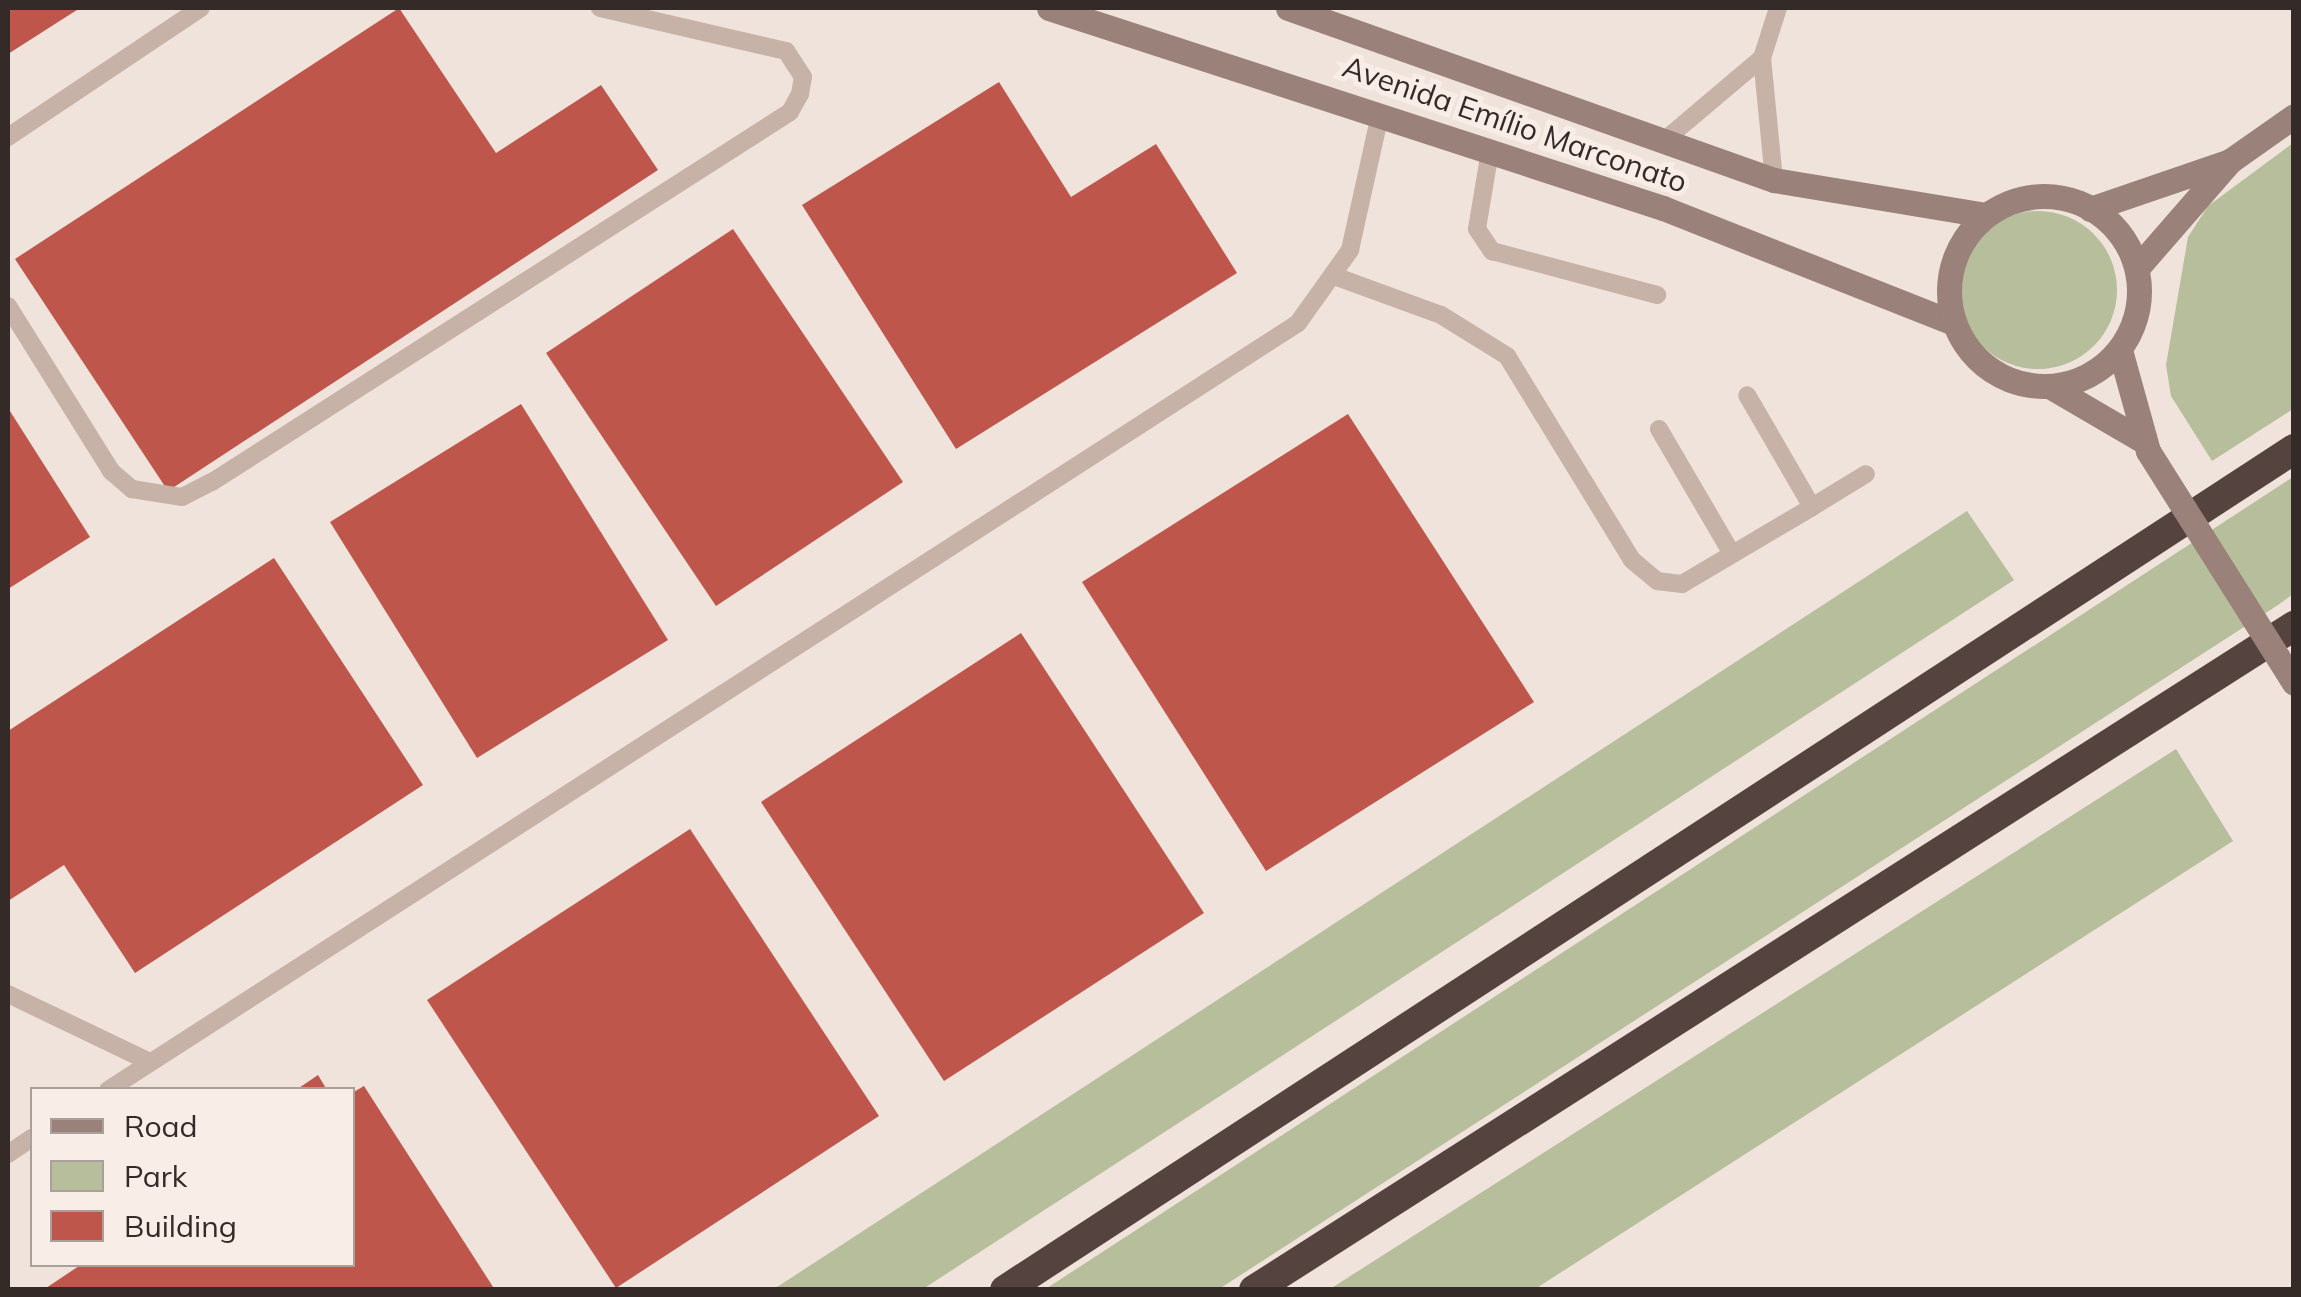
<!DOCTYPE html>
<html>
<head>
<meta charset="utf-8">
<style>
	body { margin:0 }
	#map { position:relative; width:2301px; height:1297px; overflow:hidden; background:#f0e3db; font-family:Mulish,sans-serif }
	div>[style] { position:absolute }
	.green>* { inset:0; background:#b7be9c }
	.round { border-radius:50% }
	.building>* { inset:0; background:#be564b }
	.lane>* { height:18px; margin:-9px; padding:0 9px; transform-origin:9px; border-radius:9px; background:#c7b2a8 }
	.secondary>* { height:25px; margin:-12.5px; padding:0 12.5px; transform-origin:12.5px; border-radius:12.5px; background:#9a8179 }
	.secondary>.ring { margin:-12.5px; padding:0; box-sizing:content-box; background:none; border:25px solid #9a8179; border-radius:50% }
	.highway>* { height:30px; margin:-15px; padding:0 15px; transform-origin:15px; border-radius:15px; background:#55433f }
	.secondary-bridge>* { height:25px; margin:-12.5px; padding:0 12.5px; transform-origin:12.5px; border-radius:12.5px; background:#9a8179 }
	span { translate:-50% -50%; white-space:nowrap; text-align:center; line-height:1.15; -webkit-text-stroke:10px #f8eee7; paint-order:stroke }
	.street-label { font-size:30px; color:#342a28 }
	.frame { position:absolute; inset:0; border:10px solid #342a28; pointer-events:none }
	.legend { position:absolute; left:30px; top:1087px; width:325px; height:180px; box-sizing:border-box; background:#f8eee7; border:2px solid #aaa09b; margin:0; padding:12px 18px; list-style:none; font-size:30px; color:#342a28 }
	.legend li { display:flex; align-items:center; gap:20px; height:50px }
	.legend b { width:50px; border:2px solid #aaa09b }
</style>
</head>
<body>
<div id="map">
	<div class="green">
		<i style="clip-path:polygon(2293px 143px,2293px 409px,2212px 461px,2171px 396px,2166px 365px,2188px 237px,2208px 206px)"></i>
		<i class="round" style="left:1959px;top:211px;width:158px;height:158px"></i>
		<i style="clip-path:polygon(2293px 477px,2293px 594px,2278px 605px,1219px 1289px,1044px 1290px)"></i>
		<i style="clip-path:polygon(1967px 511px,2014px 580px,923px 1289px,774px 1289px)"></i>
		<i style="clip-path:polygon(2176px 749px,2233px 841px,1535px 1289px,1330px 1289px)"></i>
	</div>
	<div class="building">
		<i style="clip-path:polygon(8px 8px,80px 8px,8px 54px)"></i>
		<i style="clip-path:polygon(399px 8px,496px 153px,601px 85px,658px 170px,168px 491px,15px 259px)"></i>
		<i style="clip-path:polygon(999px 82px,1071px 197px,1156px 144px,1237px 273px,956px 449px,802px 205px)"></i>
		<i style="clip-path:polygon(733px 229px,903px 482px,716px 606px,546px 353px)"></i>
		<i style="clip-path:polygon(521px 404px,668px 640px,477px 758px,330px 522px)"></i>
		<i style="clip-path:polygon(8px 408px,90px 537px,8px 589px)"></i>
		<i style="clip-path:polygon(1348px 414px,1534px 702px,1266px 871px,1082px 582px)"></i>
		<i style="clip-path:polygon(274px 558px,423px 785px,135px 973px,64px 865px,8px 901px,8px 731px)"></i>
		<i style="clip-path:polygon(1021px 633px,1204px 913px,944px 1081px,761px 802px)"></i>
		<i style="clip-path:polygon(690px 829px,879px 1116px,616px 1288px,427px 1000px)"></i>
		<i style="clip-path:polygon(318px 1075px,327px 1090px,296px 1090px)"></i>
		<i style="clip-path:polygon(364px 1086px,495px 1290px,43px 1290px,82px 1264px,352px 1264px,352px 1093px)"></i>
	</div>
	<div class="lane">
		<i style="left:8px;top:137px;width:232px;rotate:-33.8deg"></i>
		<i style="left:1666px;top:139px;width:126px;rotate:-40.2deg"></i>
		<i style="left:1490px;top:151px;width:79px;rotate:99.5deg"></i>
		<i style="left:1477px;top:229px;width:27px;rotate:56deg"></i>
		<i style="left:1492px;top:251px;width:171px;rotate:14.9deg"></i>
		<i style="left:1774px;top:180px;width:123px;rotate:-95.6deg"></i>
		<i style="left:1762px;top:58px;width:52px;rotate:-72.3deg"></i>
		<i style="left:1337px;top:277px;width:111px;rotate:20.1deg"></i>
		<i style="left:1441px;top:315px;width:78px;rotate:31.8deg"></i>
		<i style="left:1507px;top:356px;width:239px;rotate:58.5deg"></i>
		<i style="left:1632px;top:560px;width:33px;rotate:40deg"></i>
		<i style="left:1657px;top:581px;width:25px;rotate:7deg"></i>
		<i style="left:1682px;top:584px;width:151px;rotate:-30.6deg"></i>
		<i style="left:1812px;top:507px;width:129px;rotate:-120.1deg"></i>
		<i style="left:8px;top:306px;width:195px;rotate:58deg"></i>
		<i style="left:111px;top:471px;width:28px;rotate:41deg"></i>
		<i style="left:132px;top:489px;width:51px;rotate:9.1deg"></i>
		<i style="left:182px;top:497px;width:34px;rotate:-27deg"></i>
		<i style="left:212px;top:482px;width:686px;rotate:-32.62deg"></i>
		<i style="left:790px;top:112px;width:21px;rotate:-61deg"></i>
		<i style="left:800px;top:94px;width:17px;rotate:-80deg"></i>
		<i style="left:803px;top:77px;width:31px;rotate:-123deg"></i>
		<i style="left:786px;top:51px;width:191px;rotate:-167deg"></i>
		<i style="left:1659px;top:429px;width:143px;rotate:59.7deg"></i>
		<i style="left:1812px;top:507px;width:63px;rotate:-31.4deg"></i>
		<i style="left:8px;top:994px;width:157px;rotate:25.6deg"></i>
		<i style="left:108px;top:1090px;width:1416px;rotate:-32.8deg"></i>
		<i style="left:1298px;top:323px;width:90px;rotate:-54.5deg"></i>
		<i style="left:1350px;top:250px;width:138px;rotate:-77.5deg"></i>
		<i style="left:8px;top:1154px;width:29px;rotate:-34deg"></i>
	</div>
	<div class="secondary">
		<i style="left:1049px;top:8px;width:646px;rotate:18.04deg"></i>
		<i style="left:1663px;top:208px;width:313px;rotate:21.6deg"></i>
		<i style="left:1288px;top:8px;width:516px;rotate:19.49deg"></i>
		<i style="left:1774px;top:180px;width:215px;rotate:9.4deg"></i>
		<i class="ring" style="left:1949px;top:196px;width:165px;height:165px"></i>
		<i style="left:2090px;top:209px;width:148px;rotate:-18.9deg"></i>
		<i style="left:2137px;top:268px;width:142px;rotate:-49deg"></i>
		<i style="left:2230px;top:161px;width:78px;rotate:-35.1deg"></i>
		<i style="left:2120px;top:350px;width:105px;rotate:74.5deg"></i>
		<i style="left:2051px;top:387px;width:103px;rotate:30.3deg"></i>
	</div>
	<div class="highway">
		<i style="left:1005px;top:1290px;width:1539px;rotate:-33.12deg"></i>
		<i style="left:1254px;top:1290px;width:1234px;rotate:-32.56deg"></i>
	</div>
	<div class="secondary-bridge">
		<i style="left:2148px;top:451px;width:274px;rotate:57.8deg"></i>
	</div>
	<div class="street-label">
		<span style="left:1515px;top:124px;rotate:19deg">Avenida Emílio Marconato</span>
	</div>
	<div class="frame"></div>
	<ul class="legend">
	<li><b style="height:12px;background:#9a8179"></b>Road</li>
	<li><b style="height:28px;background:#b7be9c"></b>Park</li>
	<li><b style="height:28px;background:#be564b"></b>Building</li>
	</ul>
</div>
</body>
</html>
